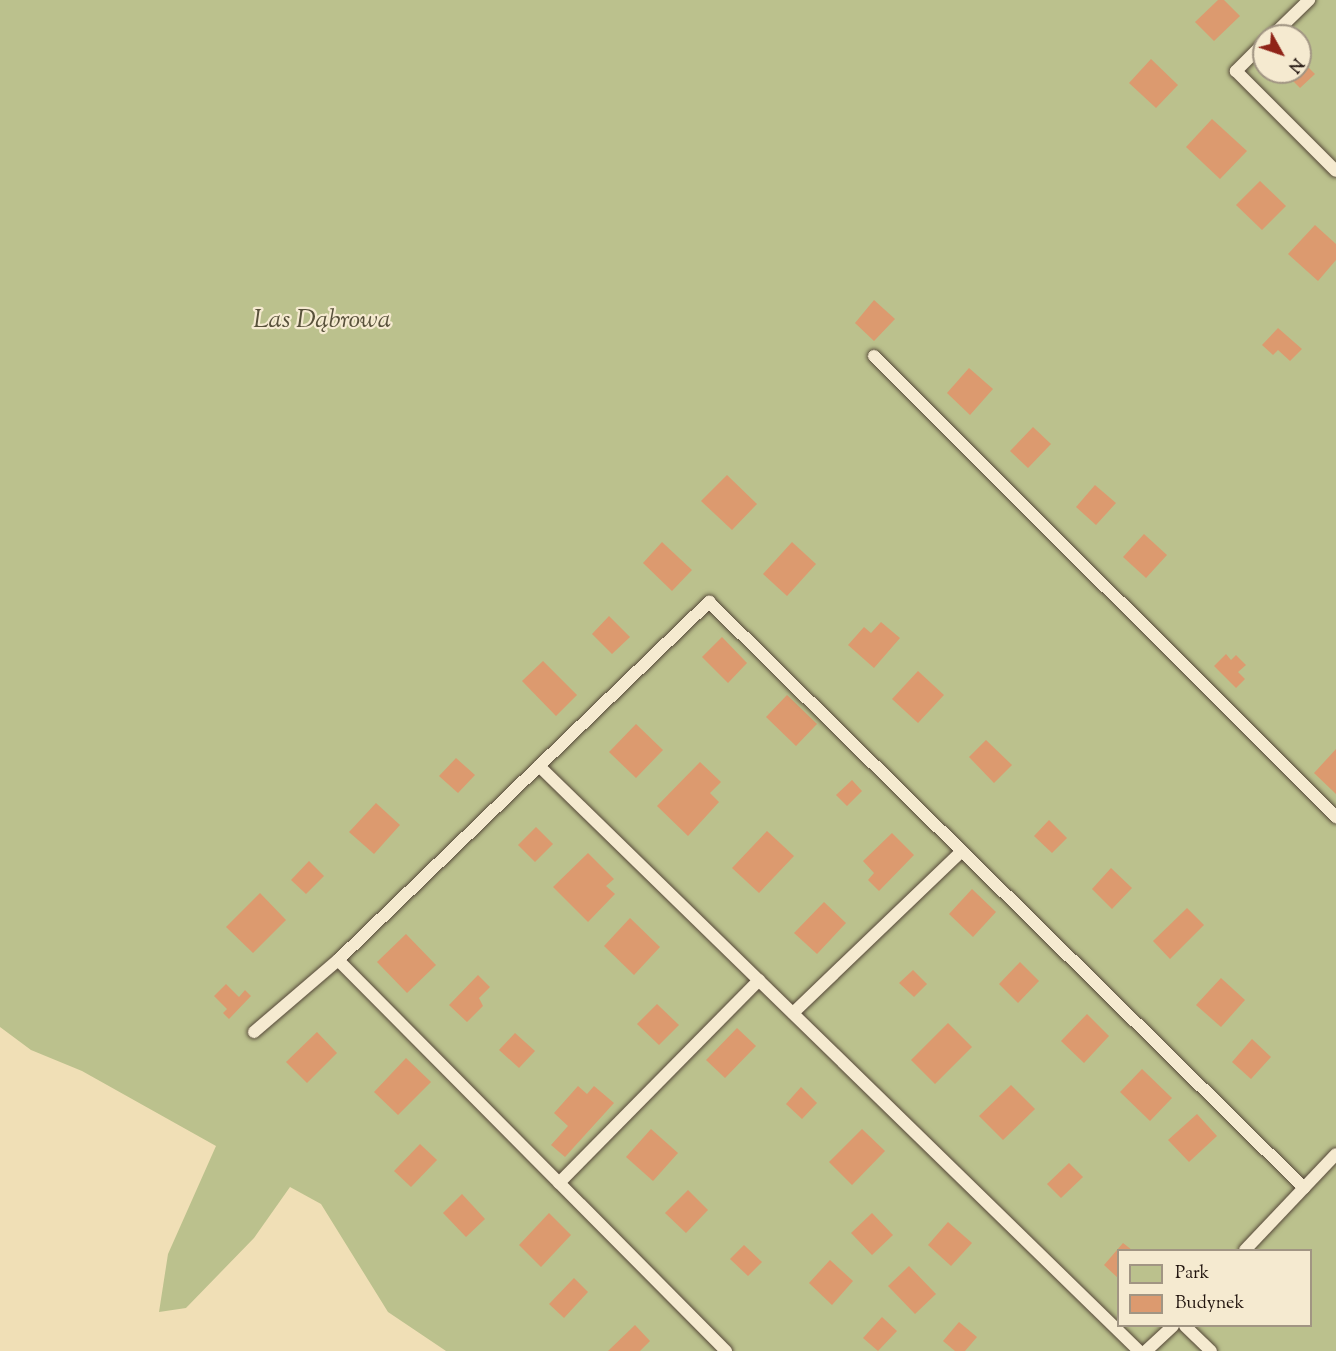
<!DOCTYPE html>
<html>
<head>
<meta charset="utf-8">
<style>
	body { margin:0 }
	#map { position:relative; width:1336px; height:1351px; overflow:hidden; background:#f0dfb6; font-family:"Sorts Mill Goudy",serif }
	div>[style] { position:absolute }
	.green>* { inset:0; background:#bbc18d }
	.building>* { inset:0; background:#dc9a6f }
	.roads { filter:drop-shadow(0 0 2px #564839) drop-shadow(0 0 2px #564839) }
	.service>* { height:12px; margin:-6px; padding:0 6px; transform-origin:6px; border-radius:6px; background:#f5ead0 }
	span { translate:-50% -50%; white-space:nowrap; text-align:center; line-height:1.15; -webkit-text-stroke:4.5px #f5ead0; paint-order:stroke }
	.park-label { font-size:26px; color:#58513b; font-style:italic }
	.legend { position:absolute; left:1117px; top:1249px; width:195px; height:78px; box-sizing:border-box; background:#f5ead0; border:2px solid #a19583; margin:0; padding:8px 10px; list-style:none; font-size:18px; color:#22150f }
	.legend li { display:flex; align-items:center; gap:12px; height:30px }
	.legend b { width:30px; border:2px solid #a19583 }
	.north { position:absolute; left:1252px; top:24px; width:60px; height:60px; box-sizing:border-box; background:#f5ead0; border:2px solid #a19583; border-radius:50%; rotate:130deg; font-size:16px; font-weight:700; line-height:24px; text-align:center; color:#22150f }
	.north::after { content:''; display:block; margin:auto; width:21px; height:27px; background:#8f2418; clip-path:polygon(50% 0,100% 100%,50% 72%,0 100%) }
</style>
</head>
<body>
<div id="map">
	<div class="green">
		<i style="clip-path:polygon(evenodd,0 0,1336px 0,1336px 1351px,446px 1351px,388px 1312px,321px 1204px,290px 1187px,254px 1238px,186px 1308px,159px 1312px,168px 1254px,216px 1146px,82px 1071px,31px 1050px,0 1027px,0 0,1264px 36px,1300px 36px,1300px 72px,1264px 72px,1264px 36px,0 0,1118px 1250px,1310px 1250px,1310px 1326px,1118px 1326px,1118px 1250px)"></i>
	</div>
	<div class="building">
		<i style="clip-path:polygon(1218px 0,1224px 0,1240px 16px,1214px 41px,1195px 22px)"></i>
		<i style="clip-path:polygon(1151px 59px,1178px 85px,1156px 108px,1129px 83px)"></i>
		<i style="clip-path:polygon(1300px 59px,1315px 74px,1300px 88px,1284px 72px,1300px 72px)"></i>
		<i style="clip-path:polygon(1212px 119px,1247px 151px,1220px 179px,1186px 147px)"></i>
		<i style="clip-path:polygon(1260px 181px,1286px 206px,1262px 230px,1236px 205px)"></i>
		<i style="clip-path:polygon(1315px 225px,1336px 244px,1336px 260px,1318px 281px,1288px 254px)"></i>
		<i style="clip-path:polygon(874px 300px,895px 319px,874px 341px,855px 323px)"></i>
		<i style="clip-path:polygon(1278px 328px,1302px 349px,1290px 361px,1278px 350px,1273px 355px,1262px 345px)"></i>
		<i style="clip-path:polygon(969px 368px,993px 389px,970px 415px,947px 393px)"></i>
		<i style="clip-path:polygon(1033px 427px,1051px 444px,1028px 468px,1010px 451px)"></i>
		<i style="clip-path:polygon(727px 475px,757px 504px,732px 530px,701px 501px)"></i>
		<i style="clip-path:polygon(1095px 485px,1116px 503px,1096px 525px,1076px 507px)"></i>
		<i style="clip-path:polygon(1144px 534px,1167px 555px,1146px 578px,1123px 557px)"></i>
		<i style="clip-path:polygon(662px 542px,692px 570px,672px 591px,643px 563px)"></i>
		<i style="clip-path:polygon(792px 542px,816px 564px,787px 596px,763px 574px)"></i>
		<i style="clip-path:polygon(609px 616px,630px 637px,612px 654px,592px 634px)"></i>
		<i style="clip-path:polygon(881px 622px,900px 638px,874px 668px,848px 645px,864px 627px,871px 633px)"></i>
		<i style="clip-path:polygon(722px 637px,747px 663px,728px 683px,702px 657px)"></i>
		<i style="clip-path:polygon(1226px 654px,1231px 660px,1236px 655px,1246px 665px,1238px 672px,1245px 679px,1236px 688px,1214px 666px)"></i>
		<i style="clip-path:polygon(543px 661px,577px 695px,556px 716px,522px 681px)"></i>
		<i style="clip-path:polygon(918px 671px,944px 695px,918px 723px,892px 699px)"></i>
		<i style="clip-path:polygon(787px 695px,817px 724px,796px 746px,766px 717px)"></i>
		<i style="clip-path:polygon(636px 724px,663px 750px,636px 778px,609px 752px)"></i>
		<i style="clip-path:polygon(986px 740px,1012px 765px,994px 783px,969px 757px)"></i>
		<i style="clip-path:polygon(1336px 749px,1336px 794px,1314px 773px)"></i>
		<i style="clip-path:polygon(456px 758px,475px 775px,458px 793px,439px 776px)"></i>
		<i style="clip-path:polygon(700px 762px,721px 782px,710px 793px,719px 802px,688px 836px,657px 806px)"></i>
		<i style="clip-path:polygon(852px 780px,862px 791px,847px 806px,836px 795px)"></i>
		<i style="clip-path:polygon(376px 803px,400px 825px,374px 854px,349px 832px)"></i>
		<i style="clip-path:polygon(1049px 820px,1067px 838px,1052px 853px,1034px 836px)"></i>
		<i style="clip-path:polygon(536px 827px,553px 844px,535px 862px,518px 845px)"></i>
		<i style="clip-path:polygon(767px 831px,794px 856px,759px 893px,732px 868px)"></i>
		<i style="clip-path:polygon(892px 833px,914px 855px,879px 891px,868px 880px,874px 873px,863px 861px)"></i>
		<i style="clip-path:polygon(588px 853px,614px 879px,606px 886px,615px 894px,588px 922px,553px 887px)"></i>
		<i style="clip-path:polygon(309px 861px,324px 876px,306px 894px,291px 880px)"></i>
		<i style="clip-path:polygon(1111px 868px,1132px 888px,1112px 909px,1092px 889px)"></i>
		<i style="clip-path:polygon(972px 889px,996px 912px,973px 937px,949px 914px)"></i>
		<i style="clip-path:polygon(260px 893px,286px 920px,253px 953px,226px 927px)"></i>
		<i style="clip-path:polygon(824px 902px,846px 923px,817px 954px,794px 933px)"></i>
		<i style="clip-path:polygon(1187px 908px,1204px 925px,1170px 959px,1153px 941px)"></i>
		<i style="clip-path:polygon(630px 918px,660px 947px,634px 975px,604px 946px)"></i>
		<i style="clip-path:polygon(406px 934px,436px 965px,407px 993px,377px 962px)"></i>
		<i style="clip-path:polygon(1020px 962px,1039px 981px,1018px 1003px,999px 984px)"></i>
		<i style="clip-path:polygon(913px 970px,927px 984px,914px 997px,899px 983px)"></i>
		<i style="clip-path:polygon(478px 975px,490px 987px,479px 998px,483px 1006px,467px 1022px,449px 1005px)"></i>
		<i style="clip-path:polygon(1221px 978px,1245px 1000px,1221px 1027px,1196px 1005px)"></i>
		<i style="clip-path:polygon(226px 984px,239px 997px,245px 990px,251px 996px,229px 1019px,223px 1013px,227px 1009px,214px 996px)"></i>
		<i style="clip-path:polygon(657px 1004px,679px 1025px,659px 1045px,637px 1024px)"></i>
		<i style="clip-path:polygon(1087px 1014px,1109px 1036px,1084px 1063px,1061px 1041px)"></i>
		<i style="clip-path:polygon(948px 1023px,972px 1047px,935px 1084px,911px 1060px)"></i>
		<i style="clip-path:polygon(737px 1028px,756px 1046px,725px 1078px,706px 1060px)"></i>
		<i style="clip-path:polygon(317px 1032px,337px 1053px,307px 1083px,286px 1062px)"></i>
		<i style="clip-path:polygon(515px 1033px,535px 1051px,519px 1068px,499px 1050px)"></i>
		<i style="clip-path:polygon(1252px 1039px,1271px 1057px,1251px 1079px,1232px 1062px)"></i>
		<i style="clip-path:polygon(406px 1058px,431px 1082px,398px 1115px,374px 1092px)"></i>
		<i style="clip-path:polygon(1142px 1069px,1172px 1098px,1150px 1121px,1120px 1092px)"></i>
		<i style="clip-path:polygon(1011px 1085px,1035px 1109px,1003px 1140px,979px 1116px)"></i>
		<i style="clip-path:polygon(578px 1086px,587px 1094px,594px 1086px,614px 1103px,565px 1157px,551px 1145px,568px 1126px,554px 1113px)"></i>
		<i style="clip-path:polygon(801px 1087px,817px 1103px,802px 1119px,786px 1104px)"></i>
		<i style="clip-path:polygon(1197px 1114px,1217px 1136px,1189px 1162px,1168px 1140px)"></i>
		<i style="clip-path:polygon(651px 1129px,678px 1153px,653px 1181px,626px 1157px)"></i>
		<i style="clip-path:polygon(862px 1129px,885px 1151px,852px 1185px,829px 1162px)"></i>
		<i style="clip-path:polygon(420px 1144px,437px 1160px,411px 1187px,394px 1171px)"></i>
		<i style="clip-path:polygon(1069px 1163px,1083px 1177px,1061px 1198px,1047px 1184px)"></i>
		<i style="clip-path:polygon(688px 1190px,708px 1210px,686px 1233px,665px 1213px)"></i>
		<i style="clip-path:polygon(462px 1194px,485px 1219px,466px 1237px,443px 1213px)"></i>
		<i style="clip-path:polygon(549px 1213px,571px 1235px,541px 1267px,519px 1245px)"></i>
		<i style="clip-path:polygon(872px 1213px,893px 1235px,872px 1255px,851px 1233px)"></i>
		<i style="clip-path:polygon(948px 1222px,972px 1243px,951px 1266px,928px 1245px)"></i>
		<i style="clip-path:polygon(1123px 1243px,1132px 1250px,1118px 1250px,1118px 1278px,1104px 1265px)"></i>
		<i style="clip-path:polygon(744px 1245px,762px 1262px,748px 1276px,730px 1259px)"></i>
		<i style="clip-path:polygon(830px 1260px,853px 1281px,832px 1305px,809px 1283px)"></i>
		<i style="clip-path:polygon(909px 1266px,936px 1294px,915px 1314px,888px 1286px)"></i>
		<i style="clip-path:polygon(574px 1278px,588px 1292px,564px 1318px,549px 1304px)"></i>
		<i style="clip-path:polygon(882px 1317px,897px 1331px,878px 1351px,863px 1338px)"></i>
		<i style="clip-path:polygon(959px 1322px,977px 1337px,965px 1351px,955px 1351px,943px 1341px)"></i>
		<i style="clip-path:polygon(635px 1325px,650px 1341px,640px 1351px,608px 1351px)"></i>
	</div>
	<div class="roads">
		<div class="service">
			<i style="left:1272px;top:36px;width:52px;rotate:-44.2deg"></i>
			<i style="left:1264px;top:43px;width:40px;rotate:135deg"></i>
			<i style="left:1236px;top:71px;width:141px;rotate:45deg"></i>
			<i style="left:874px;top:356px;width:653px;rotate:44.94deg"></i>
			<i style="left:539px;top:766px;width:838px;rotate:44.27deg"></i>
			<i style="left:338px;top:960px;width:551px;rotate:45.22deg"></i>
			<i style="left:793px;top:1013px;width:234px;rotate:-43.8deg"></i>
			<i style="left:254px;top:1032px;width:111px;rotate:-40.6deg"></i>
			<i style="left:338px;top:960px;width:516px;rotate:-43.98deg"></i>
			<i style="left:709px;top:602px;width:835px;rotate:44.56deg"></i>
			<i style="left:559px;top:1183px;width:285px;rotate:-45.4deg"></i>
			<i style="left:1245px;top:1250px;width:132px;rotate:-46.5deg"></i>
			<i style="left:1185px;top:1326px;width:36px;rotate:44deg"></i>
			<i style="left:1146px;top:1351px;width:37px;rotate:-43deg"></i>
		</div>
	</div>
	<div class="park-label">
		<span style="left:322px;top:321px">Las Dąbrowa</span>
	</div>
	<ul class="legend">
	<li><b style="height:16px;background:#bbc18d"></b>Park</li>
	<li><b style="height:16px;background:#dc9a6f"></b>Budynek</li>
	</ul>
	<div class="north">N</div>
</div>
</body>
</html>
